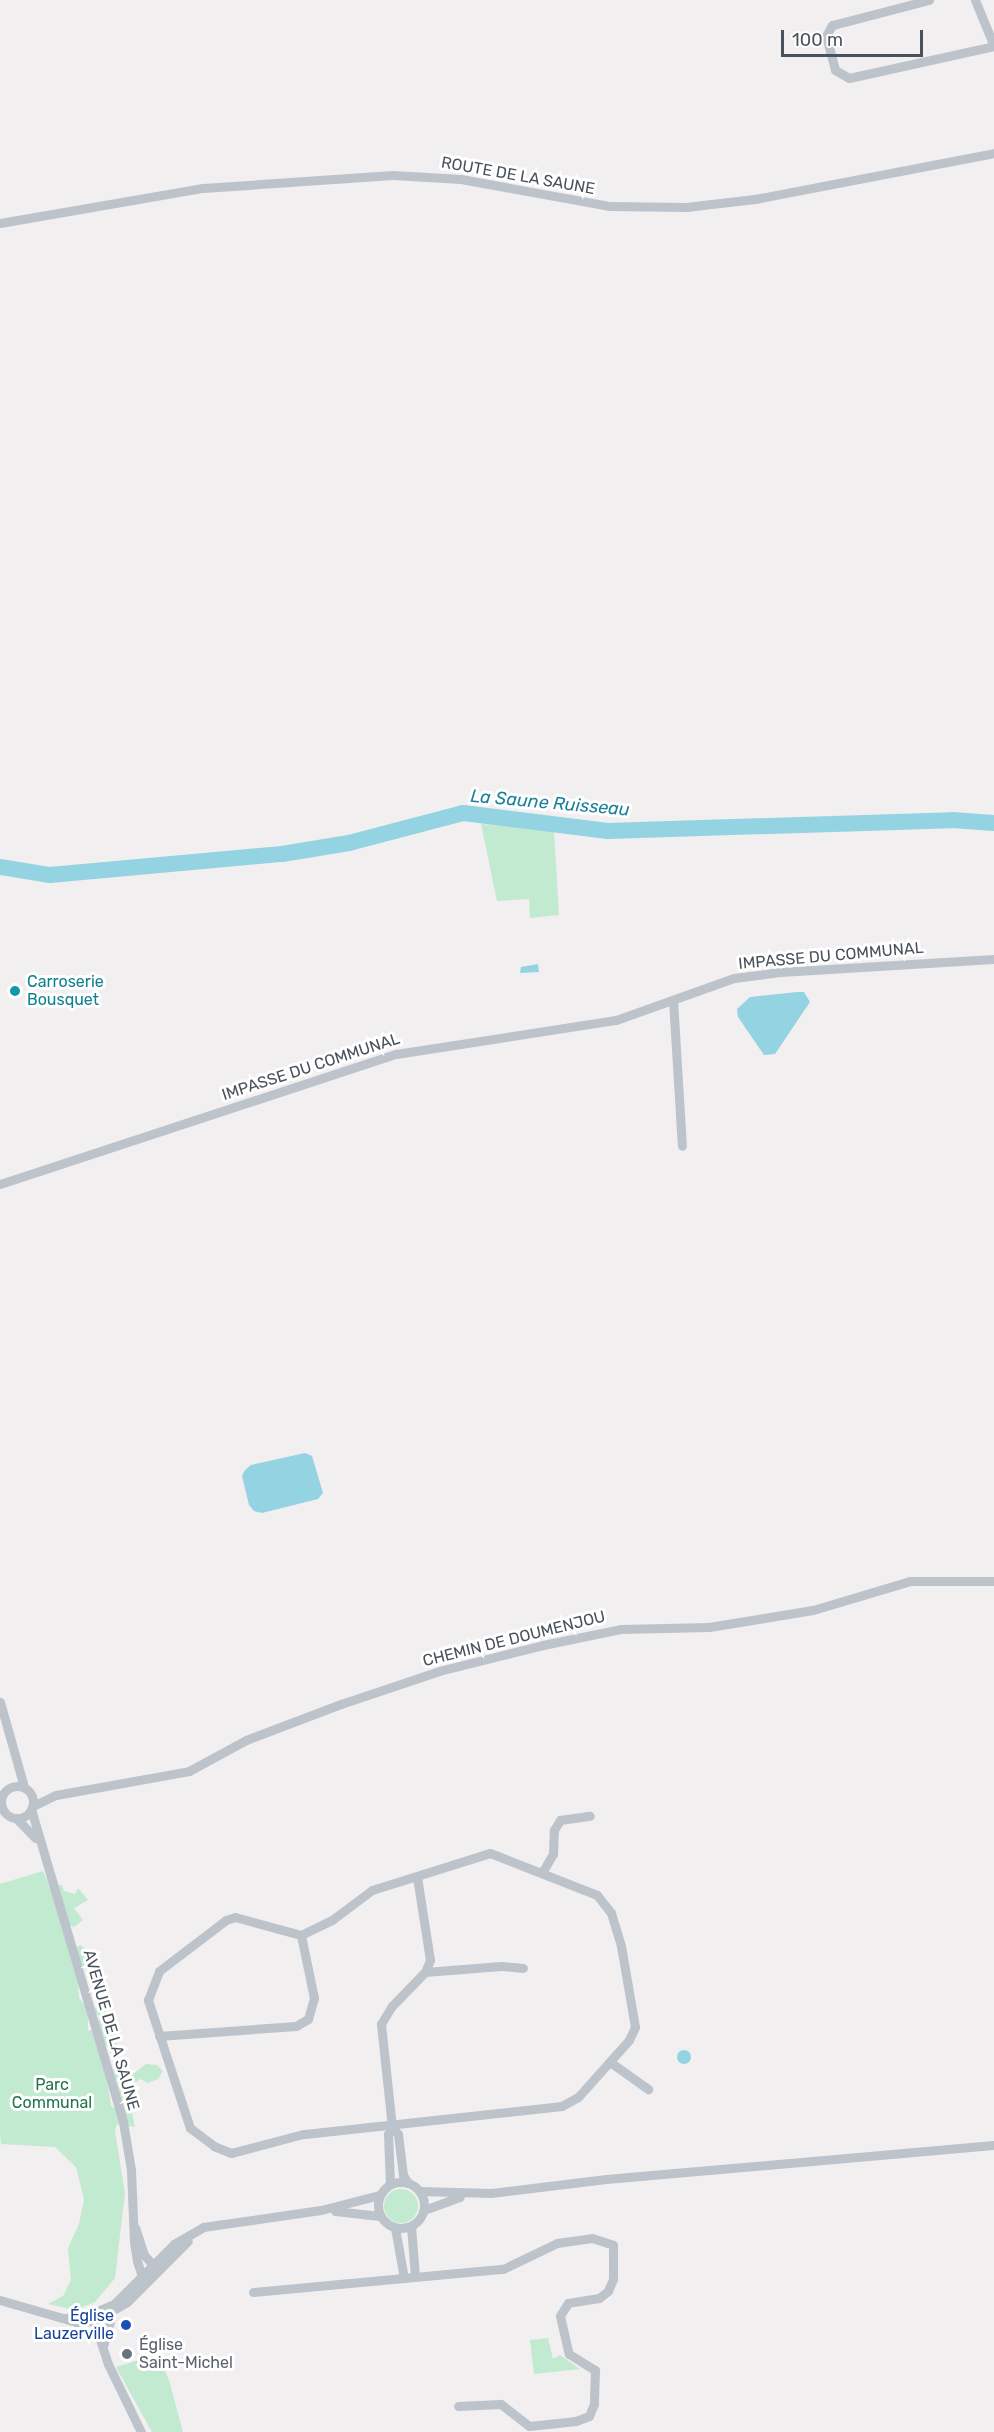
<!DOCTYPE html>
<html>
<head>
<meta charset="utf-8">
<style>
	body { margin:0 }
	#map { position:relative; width:994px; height:2432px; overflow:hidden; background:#f1efef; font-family:Rubik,sans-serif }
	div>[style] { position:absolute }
	.green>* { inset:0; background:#c2ead1 }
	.round { border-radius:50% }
	.water>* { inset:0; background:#94d3e2 }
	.river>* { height:16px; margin:-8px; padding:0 8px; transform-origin:8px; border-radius:8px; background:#94d3e2 }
	.minor>* { height:9px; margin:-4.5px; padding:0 4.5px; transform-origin:4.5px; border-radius:4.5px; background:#bcc3ca }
	.minor>.ring { margin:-4.5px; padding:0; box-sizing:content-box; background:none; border:9px solid #bcc3ca; border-radius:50% }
	.dots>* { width:16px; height:16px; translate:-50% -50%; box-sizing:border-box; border:3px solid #fff; border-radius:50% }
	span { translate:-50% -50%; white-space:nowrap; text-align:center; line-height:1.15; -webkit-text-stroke:6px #fff; paint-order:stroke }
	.street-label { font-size:16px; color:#49525a }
	.culture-label { font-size:16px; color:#0d838f }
	.left { translate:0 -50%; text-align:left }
	.park-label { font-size:16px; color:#22744a }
	.transit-label { font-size:16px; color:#164399 }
	.right { translate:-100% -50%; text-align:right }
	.worship-label { font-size:16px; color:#5b616d }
	.water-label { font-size:18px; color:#1c819a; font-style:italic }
	.scale { position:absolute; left:781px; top:30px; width:142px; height:27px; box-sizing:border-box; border:3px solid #49525a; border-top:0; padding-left:8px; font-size:18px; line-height:21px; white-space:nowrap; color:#49525a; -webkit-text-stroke:4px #fff; paint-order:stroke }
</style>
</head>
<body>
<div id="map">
	<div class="green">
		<i style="clip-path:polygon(481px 824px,554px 831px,559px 915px,530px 918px,529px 899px,497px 901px)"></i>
		<i style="clip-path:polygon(43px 1871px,49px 1885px,62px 1885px,64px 1891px,75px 1894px,78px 1888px,88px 1900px,74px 1908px,83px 1920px,74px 1927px,67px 1924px,75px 1949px,80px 1945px,98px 1958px,95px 1969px,88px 1971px,77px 1963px,79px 1998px,88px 2009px,88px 2031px,98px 2026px,99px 2016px,93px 2010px,99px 2004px,104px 2006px,118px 2037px,116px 2046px,121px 2053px,114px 2055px,100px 2038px,111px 2106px,118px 2110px,120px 2100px,117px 2081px,111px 2076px,116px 2062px,132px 2071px,132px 2075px,146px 2064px,157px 2065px,163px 2071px,158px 2079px,148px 2083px,140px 2079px,127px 2090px,135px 2127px,117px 2124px,115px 2131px,125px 2193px,115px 2278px,95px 2302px,75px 2310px,48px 2304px,63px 2296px,71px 2280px,68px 2248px,79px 2224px,84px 2199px,76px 2167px,55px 2147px,1px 2144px,0 2132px,0 1884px)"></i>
		<i class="round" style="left:384px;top:2189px;width:34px;height:34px"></i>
		<i style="clip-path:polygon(150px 2337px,169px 2380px,183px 2432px,152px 2432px,116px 2367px,146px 2358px,149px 2354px,141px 2338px)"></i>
		<i style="clip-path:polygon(548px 2338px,553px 2359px,560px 2355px,580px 2369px,534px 2374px,530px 2340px)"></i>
	</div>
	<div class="water">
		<i style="clip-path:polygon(538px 964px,539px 972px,520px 973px,521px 967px)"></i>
		<i style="clip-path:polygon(797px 992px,804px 992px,810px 1002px,775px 1054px,764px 1055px,738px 1017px,737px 1009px,750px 997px)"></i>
		<i style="clip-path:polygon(305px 1453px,312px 1456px,323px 1493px,318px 1499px,262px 1513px,254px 1511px,249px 1505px,242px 1476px,245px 1470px,251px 1465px)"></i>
		<i class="round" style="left:677px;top:2050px;width:14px;height:14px"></i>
	</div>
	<div class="river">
		<i style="left:0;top:867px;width:51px;rotate:9.1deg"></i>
		<i style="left:50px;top:875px;width:233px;rotate:-5.2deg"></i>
		<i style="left:282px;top:854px;width:68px;rotate:-9.3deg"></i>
		<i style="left:349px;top:843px;width:118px;rotate:-14.7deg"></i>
		<i style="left:463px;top:813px;width:146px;rotate:7.1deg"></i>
		<i style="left:608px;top:831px;width:344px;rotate:-1.8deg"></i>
		<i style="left:952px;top:820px;width:42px;rotate:4.1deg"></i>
	</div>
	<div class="minor">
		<i style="left:929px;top:0;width:100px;rotate:165.5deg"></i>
		<i style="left:832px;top:25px;width:13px;rotate:119deg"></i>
		<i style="left:826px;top:36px;width:35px;rotate:75deg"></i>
		<i style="left:835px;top:70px;width:16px;rotate:30deg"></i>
		<i style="left:849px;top:78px;width:148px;rotate:-12.4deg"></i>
		<i style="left:975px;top:0;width:50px;rotate:67.6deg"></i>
		<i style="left:0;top:223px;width:206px;rotate:-9.8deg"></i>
		<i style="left:203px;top:188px;width:190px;rotate:-3.9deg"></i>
		<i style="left:393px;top:175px;width:68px;rotate:3.4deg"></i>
		<i style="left:461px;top:179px;width:150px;rotate:10.3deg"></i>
		<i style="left:609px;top:206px;width:77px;rotate:0.7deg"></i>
		<i style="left:686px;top:207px;width:69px;rotate:-6.6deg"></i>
		<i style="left:755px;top:199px;width:243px;rotate:-10.9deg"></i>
		<i style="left:673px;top:1000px;width:146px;rotate:86.5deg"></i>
		<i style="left:0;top:1184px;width:417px;rotate:-18.2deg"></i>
		<i style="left:396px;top:1054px;width:223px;rotate:-8.8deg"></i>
		<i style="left:616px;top:1020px;width:125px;rotate:-19.6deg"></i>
		<i style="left:734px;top:978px;width:46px;rotate:-7.4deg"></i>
		<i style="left:780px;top:972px;width:214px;rotate:-3.5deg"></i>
		<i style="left:0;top:1702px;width:88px;rotate:74.2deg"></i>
		<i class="ring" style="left:1px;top:1786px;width:23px;height:23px"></i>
		<i style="left:33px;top:1806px;width:25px;rotate:-26deg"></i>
		<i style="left:56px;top:1795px;width:135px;rotate:-10.2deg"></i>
		<i style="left:189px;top:1771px;width:65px;rotate:-28.5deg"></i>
		<i style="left:246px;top:1740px;width:102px;rotate:-20.8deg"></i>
		<i style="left:341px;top:1704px;width:103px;rotate:-18.6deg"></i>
		<i style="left:439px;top:1671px;width:107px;rotate:-14deg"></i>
		<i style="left:543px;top:1645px;width:80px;rotate:-11.6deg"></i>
		<i style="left:621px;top:1629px;width:88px;rotate:-1.3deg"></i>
		<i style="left:709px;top:1627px;width:105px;rotate:-9.3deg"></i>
		<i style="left:813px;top:1610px;width:101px;rotate:-16.6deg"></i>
		<i style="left:910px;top:1581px;width:84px"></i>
		<i style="left:31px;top:1809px;width:326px;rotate:73.6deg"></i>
		<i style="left:123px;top:2122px;width:49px;rotate:80.5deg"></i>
		<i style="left:131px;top:2170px;width:72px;rotate:87.6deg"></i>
		<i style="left:134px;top:2242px;width:19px;rotate:81deg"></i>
		<i style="left:137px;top:2261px;width:13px;rotate:72deg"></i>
		<i style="left:141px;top:2273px;width:12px;rotate:5deg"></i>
		<i style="left:153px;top:2274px;width:9px;rotate:-90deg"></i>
		<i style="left:153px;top:2265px;width:13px;rotate:-132deg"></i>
		<i style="left:144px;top:2255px;width:29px;rotate:-108deg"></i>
		<i style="left:16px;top:1818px;width:28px;rotate:46deg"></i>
		<i style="left:490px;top:1853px;width:115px;rotate:21.4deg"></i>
		<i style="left:597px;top:1895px;width:23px;rotate:52deg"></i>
		<i style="left:611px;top:1913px;width:34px;rotate:73deg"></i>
		<i style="left:621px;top:1946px;width:82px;rotate:80.2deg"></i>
		<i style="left:635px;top:2027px;width:14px;rotate:115deg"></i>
		<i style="left:629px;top:2040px;width:76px;rotate:131.8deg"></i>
		<i style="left:578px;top:2097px;width:18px;rotate:151deg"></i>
		<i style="left:562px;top:2106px;width:261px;rotate:173.8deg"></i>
		<i style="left:303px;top:2134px;width:74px;rotate:165.2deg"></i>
		<i style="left:231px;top:2153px;width:18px;rotate:-158deg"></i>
		<i style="left:214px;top:2146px;width:30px;rotate:-143deg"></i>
		<i style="left:190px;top:2128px;width:135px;rotate:-108.2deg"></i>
		<i style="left:148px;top:2000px;width:31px;rotate:-69deg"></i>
		<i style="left:159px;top:1971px;width:84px;rotate:-37.3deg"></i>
		<i style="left:226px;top:1920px;width:9px;rotate:-18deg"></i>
		<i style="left:235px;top:1917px;width:68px;rotate:15.3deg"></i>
		<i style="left:301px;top:1935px;width:34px;rotate:-26deg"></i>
		<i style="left:332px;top:1920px;width:50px;rotate:-36.9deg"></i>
		<i style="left:372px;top:1890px;width:124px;rotate:-17.4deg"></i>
		<i style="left:543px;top:1871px;width:20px;rotate:-60deg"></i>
		<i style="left:553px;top:1854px;width:24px;rotate:-88deg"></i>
		<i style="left:554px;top:1830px;width:12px;rotate:-59deg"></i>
		<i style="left:560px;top:1820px;width:30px;rotate:-8deg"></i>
		<i style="left:425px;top:1972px;width:76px;rotate:-4.5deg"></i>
		<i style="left:501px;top:1966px;width:22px;rotate:5deg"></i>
		<i style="left:159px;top:2036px;width:137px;rotate:-4.2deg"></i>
		<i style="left:296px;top:2026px;width:14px;rotate:-30deg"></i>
		<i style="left:308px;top:2019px;width:22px;rotate:-74deg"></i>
		<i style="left:314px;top:1998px;width:64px;rotate:-101.7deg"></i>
		<i style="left:610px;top:2062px;width:47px;rotate:35.4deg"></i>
		<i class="ring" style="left:378px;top:2182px;width:37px;height:37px"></i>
		<i style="left:408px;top:2183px;width:9px;rotate:-122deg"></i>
		<i style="left:403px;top:2175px;width:41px;rotate:-97deg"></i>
		<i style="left:398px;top:2134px;width:9px;rotate:-131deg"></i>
		<i style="left:392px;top:2127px;width:104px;rotate:-96.1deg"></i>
		<i style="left:381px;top:2024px;width:21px;rotate:-59deg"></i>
		<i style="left:392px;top:2006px;width:47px;rotate:-45.9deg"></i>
		<i style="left:425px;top:1972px;width:13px;rotate:-67deg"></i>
		<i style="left:430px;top:1960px;width:84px;rotate:-98.9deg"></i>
		<i style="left:390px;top:2184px;width:50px;rotate:-92.3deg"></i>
		<i style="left:388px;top:2134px;width:8px;rotate:-60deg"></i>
		<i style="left:420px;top:2191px;width:71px;rotate:1.6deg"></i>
		<i style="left:491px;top:2193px;width:116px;rotate:-6.9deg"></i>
		<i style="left:606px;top:2179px;width:389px;rotate:-5deg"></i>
		<i style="left:424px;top:2210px;width:38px;rotate:-20deg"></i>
		<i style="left:335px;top:2211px;width:45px;rotate:6.3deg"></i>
		<i style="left:411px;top:2226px;width:51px;rotate:85.5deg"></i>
		<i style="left:395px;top:2228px;width:51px;rotate:79.8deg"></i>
		<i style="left:253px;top:2292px;width:251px;rotate:-5.3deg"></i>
		<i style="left:503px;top:2269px;width:60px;rotate:-25.7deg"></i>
		<i style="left:557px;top:2243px;width:35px;rotate:-8deg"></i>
		<i style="left:592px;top:2238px;width:22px;rotate:18deg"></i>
		<i style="left:613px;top:2245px;width:34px;rotate:90deg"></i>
		<i style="left:613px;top:2279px;width:13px;rotate:113deg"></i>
		<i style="left:608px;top:2291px;width:11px;rotate:142deg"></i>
		<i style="left:599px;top:2298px;width:31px;rotate:171deg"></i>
		<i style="left:568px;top:2303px;width:15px;rotate:122deg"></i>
		<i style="left:560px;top:2316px;width:39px;rotate:77deg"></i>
		<i style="left:569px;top:2354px;width:31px;rotate:32deg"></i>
		<i style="left:595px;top:2370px;width:34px;rotate:92deg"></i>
		<i style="left:594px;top:2404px;width:13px;rotate:113deg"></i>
		<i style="left:589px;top:2416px;width:14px;rotate:159deg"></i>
		<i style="left:576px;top:2421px;width:47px;rotate:173.9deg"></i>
		<i style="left:529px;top:2426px;width:36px;rotate:-142deg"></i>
		<i style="left:501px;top:2404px;width:43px;rotate:177.3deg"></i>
		<i style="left:0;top:2300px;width:79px;rotate:16.1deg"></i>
		<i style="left:76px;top:2322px;width:18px;rotate:-3deg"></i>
		<i style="left:94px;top:2321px;width:38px;rotate:-30deg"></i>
		<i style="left:127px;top:2302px;width:86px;rotate:-45deg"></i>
		<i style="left:65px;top:2318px;width:23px;rotate:-7deg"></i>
		<i style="left:88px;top:2315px;width:28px;rotate:-23deg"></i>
		<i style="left:114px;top:2304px;width:85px;rotate:-45deg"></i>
		<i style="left:174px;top:2244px;width:34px;rotate:-30deg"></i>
		<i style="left:203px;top:2227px;width:119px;rotate:-8.2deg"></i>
		<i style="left:321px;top:2210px;width:61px;rotate:-14.3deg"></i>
		<i style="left:94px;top:2321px;width:45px;rotate:72deg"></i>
		<i style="left:108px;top:2364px;width:76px;rotate:64.1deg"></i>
		<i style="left:103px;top:2346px;width:29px;rotate:-74deg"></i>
		<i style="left:111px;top:2318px;width:8px;rotate:-140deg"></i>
	</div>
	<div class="dots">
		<i style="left:15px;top:991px;background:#0f9aa8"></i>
		<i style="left:126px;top:2325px;background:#1a4fb4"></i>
		<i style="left:127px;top:2354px;background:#6b7280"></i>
	</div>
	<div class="street-label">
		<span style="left:518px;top:176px;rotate:10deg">ROUTE DE LA SAUNE</span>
		<span style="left:831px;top:956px;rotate:-5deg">IMPASSE DU COMMUNAL</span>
		<span style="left:311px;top:1067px;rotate:-18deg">IMPASSE DU COMMUNAL</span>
		<span style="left:514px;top:1639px;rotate:-14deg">CHEMIN DE DOUMENJOU</span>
		<span style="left:111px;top:2030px;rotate:74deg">AVENUE DE LA SAUNE</span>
	</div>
	<div class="culture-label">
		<span class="left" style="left:27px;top:991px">Carroserie<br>Bousquet</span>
	</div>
	<div class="park-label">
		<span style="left:52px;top:2094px">Parc<br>Communal</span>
	</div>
	<div class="transit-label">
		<span class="right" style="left:114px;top:2325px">Église<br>Lauzerville</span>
	</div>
	<div class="worship-label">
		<span class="left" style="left:139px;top:2354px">Église<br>Saint-Michel</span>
	</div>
	<div class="water-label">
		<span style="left:550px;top:803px;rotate:5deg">La Saune Ruisseau</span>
	</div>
	<div class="scale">100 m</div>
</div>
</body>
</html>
